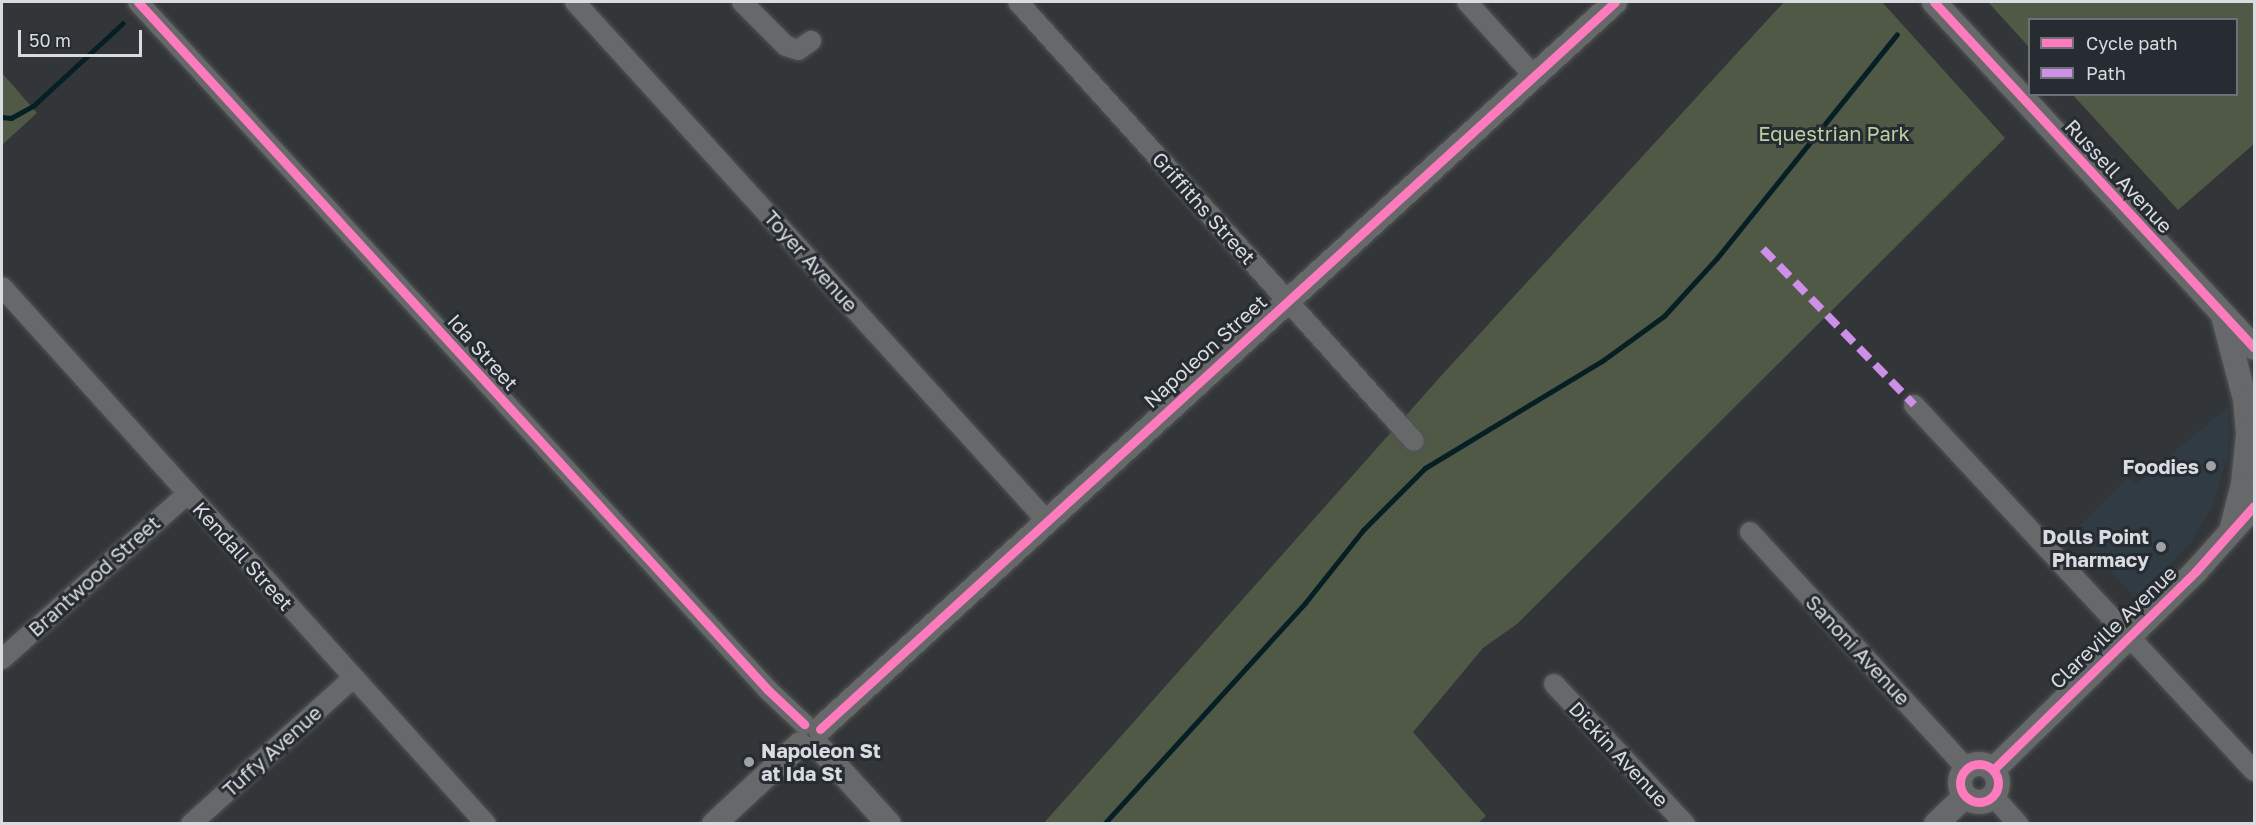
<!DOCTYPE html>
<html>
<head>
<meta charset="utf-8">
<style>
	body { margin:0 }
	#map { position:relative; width:2256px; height:825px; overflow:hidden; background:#333638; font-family:"Golos Text",sans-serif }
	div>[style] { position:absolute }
	.built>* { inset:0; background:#313b44 }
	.green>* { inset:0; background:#4f5946 }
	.stream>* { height:5px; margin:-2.5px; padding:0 2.5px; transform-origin:2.5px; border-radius:2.5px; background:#061f24 }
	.roads { filter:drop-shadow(0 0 2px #515355) drop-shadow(0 0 2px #515355) }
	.minor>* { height:20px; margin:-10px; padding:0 10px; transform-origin:10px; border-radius:10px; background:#66686a }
	.tertiary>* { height:24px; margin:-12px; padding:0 12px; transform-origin:12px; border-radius:12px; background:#66686a }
	.tertiary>.ring { margin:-12px; padding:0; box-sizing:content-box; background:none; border:24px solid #66686a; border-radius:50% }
	.quiet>* { height:8px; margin-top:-4px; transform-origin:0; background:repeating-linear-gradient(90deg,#ce8fe9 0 15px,transparent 0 23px) }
	.cycleway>* { height:9px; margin:-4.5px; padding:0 4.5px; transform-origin:4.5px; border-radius:4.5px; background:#fd7abc }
	.cycleway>.ring { margin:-4.5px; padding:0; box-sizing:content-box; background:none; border:9px solid #fd7abc; border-radius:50% }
	.dots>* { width:16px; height:16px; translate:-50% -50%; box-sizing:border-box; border:3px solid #262c31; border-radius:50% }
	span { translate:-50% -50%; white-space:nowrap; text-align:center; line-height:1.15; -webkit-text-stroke:6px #262c31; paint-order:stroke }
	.park-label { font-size:20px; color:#b8d3a1 }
	.street-label { font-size:20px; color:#d8dbdf }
	.poi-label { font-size:20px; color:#d8dbdf; font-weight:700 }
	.right { translate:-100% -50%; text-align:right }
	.left { translate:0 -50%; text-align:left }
	.frame { position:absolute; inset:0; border:3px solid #d8dbdf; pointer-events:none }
	.legend { position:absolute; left:2028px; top:18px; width:210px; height:78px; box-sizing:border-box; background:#262c31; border:2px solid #6d7277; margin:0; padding:8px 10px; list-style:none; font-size:18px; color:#d8dbdf }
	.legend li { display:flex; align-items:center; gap:12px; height:30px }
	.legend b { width:30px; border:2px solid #6d7277 }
	.scale { position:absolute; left:18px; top:30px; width:124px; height:27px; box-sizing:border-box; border:3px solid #d8dbdf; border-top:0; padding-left:8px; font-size:18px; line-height:21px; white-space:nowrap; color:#d8dbdf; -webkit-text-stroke:4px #262c31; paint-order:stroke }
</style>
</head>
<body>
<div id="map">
	<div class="built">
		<i style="clip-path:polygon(2229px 406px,2229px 452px,2212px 508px,2189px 545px,2136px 599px,2074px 531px,2128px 478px,2135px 485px)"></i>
	</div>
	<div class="green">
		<i style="clip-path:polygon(1784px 2px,1882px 2px,2005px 138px,1517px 624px,1483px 648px,1413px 732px,1486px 816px,1478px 823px,1043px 824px,1441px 376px)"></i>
		<i style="clip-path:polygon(1988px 2px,2254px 2px,2254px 144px,2178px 210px,2073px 95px,2236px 94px,2236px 20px,2030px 20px,2029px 47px)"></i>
		<i style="clip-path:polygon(2px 73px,37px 113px,2px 145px)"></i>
	</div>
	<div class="stream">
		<i style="left:2px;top:117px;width:9px;rotate:6deg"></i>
		<i style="left:11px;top:118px;width:25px;rotate:-29deg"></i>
		<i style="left:33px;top:106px;width:122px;rotate:-42.7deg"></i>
		<i style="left:1104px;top:824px;width:299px;rotate:-47.7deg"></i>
		<i style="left:1305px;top:603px;width:93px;rotate:-51.5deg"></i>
		<i style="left:1363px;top:530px;width:88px;rotate:-45deg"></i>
		<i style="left:1425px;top:468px;width:207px;rotate:-31.2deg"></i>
		<i style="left:1602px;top:361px;width:77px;rotate:-36deg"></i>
		<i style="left:1664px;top:316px;width:79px;rotate:-47.6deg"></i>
		<i style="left:1717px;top:258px;width:287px;rotate:-51.2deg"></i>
	</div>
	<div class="roads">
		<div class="minor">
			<i style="left:138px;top:2px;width:933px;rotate:47.52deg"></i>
			<i style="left:768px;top:690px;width:50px;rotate:43.4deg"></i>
			<i style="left:575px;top:2px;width:700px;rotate:47.72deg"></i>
			<i style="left:742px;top:2px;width:62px;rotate:45deg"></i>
			<i style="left:786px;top:46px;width:13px;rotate:18deg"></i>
			<i style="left:798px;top:50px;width:16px;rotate:-35deg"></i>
			<i style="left:1018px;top:2px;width:591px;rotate:47.95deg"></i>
			<i style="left:1467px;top:2px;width:100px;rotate:47.8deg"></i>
			<i style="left:2px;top:287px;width:723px;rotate:47.97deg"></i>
			<i style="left:1914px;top:405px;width:500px;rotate:47.1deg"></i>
			<i style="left:1750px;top:532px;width:320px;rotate:47.5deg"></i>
			<i style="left:2px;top:659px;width:248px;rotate:-41.7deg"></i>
			<i style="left:1554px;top:684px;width:192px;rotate:46.9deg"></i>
			<i style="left:1993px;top:796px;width:38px;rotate:48deg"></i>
			<i style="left:191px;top:824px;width:218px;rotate:-42deg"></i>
		</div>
		<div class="tertiary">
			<i style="left:1934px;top:2px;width:471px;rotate:47.2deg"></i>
			<i style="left:2223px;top:316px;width:86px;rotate:75.2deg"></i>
			<i style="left:2245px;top:399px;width:35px;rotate:85deg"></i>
			<i style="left:2248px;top:434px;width:50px;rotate:95.7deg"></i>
			<i style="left:2243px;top:484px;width:44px;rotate:104.3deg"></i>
			<i style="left:820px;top:729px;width:1077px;rotate:-42.44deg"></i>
			<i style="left:818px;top:746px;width:105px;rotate:47.7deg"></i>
			<i class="ring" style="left:1960px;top:764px;width:14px;height:14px"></i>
			<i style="left:1993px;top:770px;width:284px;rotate:-44.4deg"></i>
			<i style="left:2196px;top:571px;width:87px;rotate:-48.3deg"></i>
			<i style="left:714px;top:824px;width:117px;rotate:-42.9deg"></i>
			<i style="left:1936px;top:824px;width:40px;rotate:-44deg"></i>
		</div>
	</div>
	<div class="quiet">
		<i style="left:1763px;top:249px;width:217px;rotate:45.9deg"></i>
	</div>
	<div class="cycleway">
		<i style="left:138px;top:2px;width:933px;rotate:47.52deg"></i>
		<i style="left:768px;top:690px;width:50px;rotate:43.4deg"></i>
		<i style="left:1934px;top:2px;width:471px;rotate:47.2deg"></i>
		<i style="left:820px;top:729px;width:1077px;rotate:-42.44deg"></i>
		<i class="ring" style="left:1960px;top:764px;width:29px;height:29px"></i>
		<i style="left:1993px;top:770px;width:284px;rotate:-44.4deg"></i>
		<i style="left:2196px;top:571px;width:87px;rotate:-48.3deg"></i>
	</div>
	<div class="dots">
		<i style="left:2211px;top:466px;background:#9ea1a5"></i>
		<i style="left:2161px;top:547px;background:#9ea1a5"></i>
		<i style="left:749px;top:762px;background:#9ea1a5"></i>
	</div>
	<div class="park-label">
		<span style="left:1834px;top:133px">Equestrian Park</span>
	</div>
	<div class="street-label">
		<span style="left:2119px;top:176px;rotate:47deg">Russell Avenue</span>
		<span style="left:1204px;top:208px;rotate:48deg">Griffiths Street</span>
		<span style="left:811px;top:261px;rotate:48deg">Toyer Avenue</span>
		<span style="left:1205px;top:351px;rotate:-42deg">Napoleon Street</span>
		<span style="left:483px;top:352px;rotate:48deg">Ida Street</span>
		<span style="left:243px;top:556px;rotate:48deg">Kendall Street</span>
		<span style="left:94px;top:576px;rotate:-42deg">Brantwood Street</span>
		<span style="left:2113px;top:627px;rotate:-44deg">Clareville Avenue</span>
		<span style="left:1858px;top:650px;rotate:47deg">Sanoni Avenue</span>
		<span style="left:272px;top:751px;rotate:-42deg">Tuffy Avenue</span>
		<span style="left:1619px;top:754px;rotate:47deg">Dickin Avenue</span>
	</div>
	<div class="poi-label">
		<span class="right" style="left:2199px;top:466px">Foodies</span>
		<span class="right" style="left:2149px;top:548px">Dolls Point<br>Pharmacy</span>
		<span class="left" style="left:761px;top:762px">Napoleon St<br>at Ida St</span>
	</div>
	<div class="frame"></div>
	<ul class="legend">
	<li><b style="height:8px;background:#fd7abc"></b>Cycle path</li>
	<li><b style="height:8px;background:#ce8fe9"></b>Path</li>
	</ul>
	<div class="scale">50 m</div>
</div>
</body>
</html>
